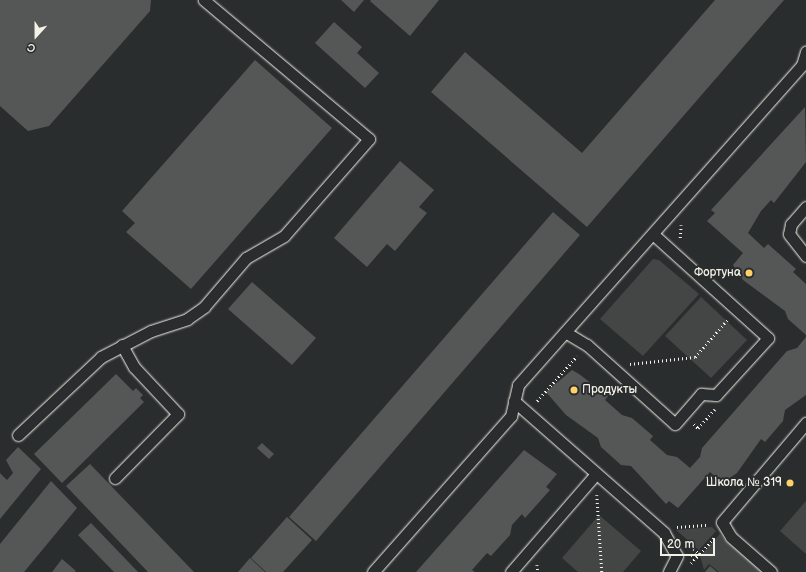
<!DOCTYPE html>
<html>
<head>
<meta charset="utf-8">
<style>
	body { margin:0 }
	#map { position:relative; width:806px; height:572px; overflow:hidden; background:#2a2d2e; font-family:"Balsamiq Sans",sans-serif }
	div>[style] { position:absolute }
	.green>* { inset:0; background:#444645 }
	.building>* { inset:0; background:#555756 }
	.path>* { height:2.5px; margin-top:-1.25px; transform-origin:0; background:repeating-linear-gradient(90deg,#f4f1e8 0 1px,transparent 0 4px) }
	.roads { filter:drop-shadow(0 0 1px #f4f1e8) drop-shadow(0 0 1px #f4f1e8) }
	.lane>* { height:11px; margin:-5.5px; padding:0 5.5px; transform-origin:5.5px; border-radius:5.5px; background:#2a2d2e }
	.dots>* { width:11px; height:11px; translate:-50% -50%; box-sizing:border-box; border:2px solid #2a2d2e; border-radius:50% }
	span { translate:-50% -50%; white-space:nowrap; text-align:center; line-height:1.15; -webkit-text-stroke:4px #2a2d2e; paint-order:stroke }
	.poi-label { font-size:12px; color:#f4f1e8 }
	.right { translate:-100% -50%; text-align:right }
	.left { translate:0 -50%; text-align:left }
	.north { position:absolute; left:16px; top:16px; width:40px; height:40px; -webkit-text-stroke:3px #2a2d2e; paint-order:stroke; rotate:201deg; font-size:11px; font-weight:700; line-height:16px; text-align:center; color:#f4f1e8 }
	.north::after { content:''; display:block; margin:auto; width:14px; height:18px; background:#f4f1e8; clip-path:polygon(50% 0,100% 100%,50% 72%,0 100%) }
	.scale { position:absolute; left:660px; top:538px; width:55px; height:18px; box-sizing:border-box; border:2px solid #f4f1e8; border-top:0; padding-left:5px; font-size:12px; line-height:14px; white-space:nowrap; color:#f4f1e8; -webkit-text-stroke:3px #2a2d2e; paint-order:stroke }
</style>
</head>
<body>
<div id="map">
	<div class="green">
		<i style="clip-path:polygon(653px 259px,659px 260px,699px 294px,643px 356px,600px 319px)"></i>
		<i style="clip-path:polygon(701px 297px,747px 340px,711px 378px,665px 336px)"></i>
		<i style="clip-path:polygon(806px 501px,806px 554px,780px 531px)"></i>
		<i style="clip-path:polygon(599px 515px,641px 551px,623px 572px,578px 572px,562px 558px)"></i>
		<i style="clip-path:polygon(712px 527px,716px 531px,699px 550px,676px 530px)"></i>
		<i style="clip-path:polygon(720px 534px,725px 540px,762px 572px,719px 572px,709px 564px,704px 570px,700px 556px)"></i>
	</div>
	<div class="building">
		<i style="clip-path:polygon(0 0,151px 0,150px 11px,49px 126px,28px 131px,0 106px)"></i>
		<i style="clip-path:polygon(341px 0,364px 0,354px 12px)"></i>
		<i style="clip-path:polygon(439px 0,410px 36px,370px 1px,371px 0)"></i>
		<i style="clip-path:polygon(715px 0,784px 0,587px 227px,431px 92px,465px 52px,582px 153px)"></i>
		<i style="clip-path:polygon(334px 22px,362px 47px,357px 53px,379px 73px,365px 88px,315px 43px)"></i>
		<i style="clip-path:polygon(255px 60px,332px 128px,191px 289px,126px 232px,135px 223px,122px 211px)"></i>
		<i style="clip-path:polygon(805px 107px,806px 162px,774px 203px,771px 200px,761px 211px,748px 233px,764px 248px,768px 244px,796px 269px,793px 272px,806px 284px,806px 335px,788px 319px,785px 311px,743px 280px,733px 265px,743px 253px,707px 221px,715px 213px,711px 210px)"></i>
		<i style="clip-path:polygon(400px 161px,434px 190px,419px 207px,427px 213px,395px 251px,387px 244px,367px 267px,334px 238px)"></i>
		<i style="clip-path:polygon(553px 212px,580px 235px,316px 541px,289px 517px)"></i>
		<i style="clip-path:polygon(252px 282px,316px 338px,292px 365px,228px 309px)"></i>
		<i style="clip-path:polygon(806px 337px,806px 395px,785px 410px,783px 421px,765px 442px,761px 439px,737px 473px,722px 483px,710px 472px,678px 508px,669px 501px,666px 504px,631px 466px,621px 465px,610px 455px,601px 447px,598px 438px,566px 415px,546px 392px,572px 370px,579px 374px,608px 396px,605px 400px,622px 415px,632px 418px,653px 436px,650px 440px,667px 455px,677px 457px,690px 468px,700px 457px,702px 448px,745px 399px,787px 351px,797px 348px)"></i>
		<i style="clip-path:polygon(116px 374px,133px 391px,136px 388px,143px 395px,140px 398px,144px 402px,62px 483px,34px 454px)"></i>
		<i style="clip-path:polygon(262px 443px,274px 454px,269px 459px,257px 448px)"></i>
		<i style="clip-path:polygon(18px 447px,41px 469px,0 519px,0 473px,7px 480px,13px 473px,6px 460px)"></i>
		<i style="clip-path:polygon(524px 450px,557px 474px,546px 487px,550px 490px,525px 518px,522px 514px,512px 525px,510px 535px,491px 556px,487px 553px,472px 570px,475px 572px,416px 572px)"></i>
		<i style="clip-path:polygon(90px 464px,194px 572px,148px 572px,66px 486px)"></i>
		<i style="clip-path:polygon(51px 481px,77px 508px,24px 572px,0 572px,0 544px)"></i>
		<i style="clip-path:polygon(287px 517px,312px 540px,283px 572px,266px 572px,251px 558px)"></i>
		<i style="clip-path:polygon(91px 523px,138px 572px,114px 572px,78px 535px)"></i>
		<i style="clip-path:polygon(250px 558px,265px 572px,238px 572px)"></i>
		<i style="clip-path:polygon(62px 559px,76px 571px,74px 572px,52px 572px)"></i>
		<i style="clip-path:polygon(710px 566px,717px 572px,705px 572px)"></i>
	</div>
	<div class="path">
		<i style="left:680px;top:238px;width:13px;rotate:-86deg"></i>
		<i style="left:630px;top:364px;width:65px;rotate:-6.1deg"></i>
		<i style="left:695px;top:357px;width:49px;rotate:-49.1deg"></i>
		<i style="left:537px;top:401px;width:60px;rotate:-48.4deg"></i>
		<i style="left:694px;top:424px;width:6px;rotate:45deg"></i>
		<i style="left:698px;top:428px;width:25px;rotate:-48deg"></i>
		<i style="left:597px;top:495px;width:77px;rotate:86.3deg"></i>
		<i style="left:677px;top:527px;width:31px;rotate:-4deg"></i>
		<i style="left:688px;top:543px;width:16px;rotate:43deg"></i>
		<i style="left:700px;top:554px;width:13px;rotate:132deg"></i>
		<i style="left:691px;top:555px;width:9px;rotate:-6deg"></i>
		<i style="left:700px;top:554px;width:23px;rotate:-49deg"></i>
		<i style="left:537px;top:565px;width:7px;rotate:82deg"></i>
	</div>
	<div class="roads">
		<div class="lane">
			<i style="left:806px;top:207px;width:23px;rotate:131deg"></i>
			<i style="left:791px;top:224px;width:10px;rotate:101deg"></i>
			<i style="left:789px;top:234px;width:28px;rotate:52deg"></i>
			<i style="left:565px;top:332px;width:26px;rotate:31deg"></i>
			<i style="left:587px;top:345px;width:118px;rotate:41.9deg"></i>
			<i style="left:675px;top:424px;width:40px;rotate:-49deg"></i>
			<i style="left:701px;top:394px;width:15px;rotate:4deg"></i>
			<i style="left:716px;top:395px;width:77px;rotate:-47.6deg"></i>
			<i style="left:768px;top:338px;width:155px;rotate:-137.9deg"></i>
			<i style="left:514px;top:401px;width:200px;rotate:41.3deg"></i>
			<i style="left:664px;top:533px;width:26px;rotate:61deg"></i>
			<i style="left:677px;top:556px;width:18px;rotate:117deg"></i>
			<i style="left:18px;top:435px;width:114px;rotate:-43.2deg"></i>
			<i style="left:101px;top:357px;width:56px;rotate:-27.5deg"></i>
			<i style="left:151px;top:331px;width:38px;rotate:-18deg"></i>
			<i style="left:187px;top:319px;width:21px;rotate:-35deg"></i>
			<i style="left:204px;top:307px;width:65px;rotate:-49.4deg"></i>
			<i style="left:246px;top:258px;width:44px;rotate:-30.1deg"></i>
			<i style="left:284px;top:236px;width:129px;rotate:-48.8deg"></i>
			<i style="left:369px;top:139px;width:216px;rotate:-139.9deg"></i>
			<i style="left:115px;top:478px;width:90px;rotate:-45.5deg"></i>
			<i style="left:178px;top:414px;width:64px;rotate:-133.1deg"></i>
			<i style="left:134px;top:367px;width:25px;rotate:-119deg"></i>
			<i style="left:373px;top:572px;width:208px;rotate:-48.5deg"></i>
			<i style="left:511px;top:416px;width:32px;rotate:-77deg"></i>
			<i style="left:518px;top:385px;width:428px;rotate:-48.4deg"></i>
			<i style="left:802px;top:65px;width:14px;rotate:-73deg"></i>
			<i style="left:511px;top:572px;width:130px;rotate:-49.1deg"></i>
			<i style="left:771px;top:572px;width:53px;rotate:-138.8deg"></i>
			<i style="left:731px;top:537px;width:17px;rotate:-121deg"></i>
			<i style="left:722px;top:522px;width:130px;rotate:-49.7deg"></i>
		</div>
	</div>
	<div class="dots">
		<i style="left:749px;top:273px;background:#ffd166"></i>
		<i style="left:574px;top:390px;background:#ffd166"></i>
		<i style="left:790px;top:483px;background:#ffd166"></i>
	</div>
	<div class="poi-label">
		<span class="right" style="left:741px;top:273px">Фортуна</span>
		<span class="left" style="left:582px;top:390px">Продукты</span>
		<span class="right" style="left:782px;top:483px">Школа № 319</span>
	</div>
	<div class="north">С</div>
	<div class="scale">20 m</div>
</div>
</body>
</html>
